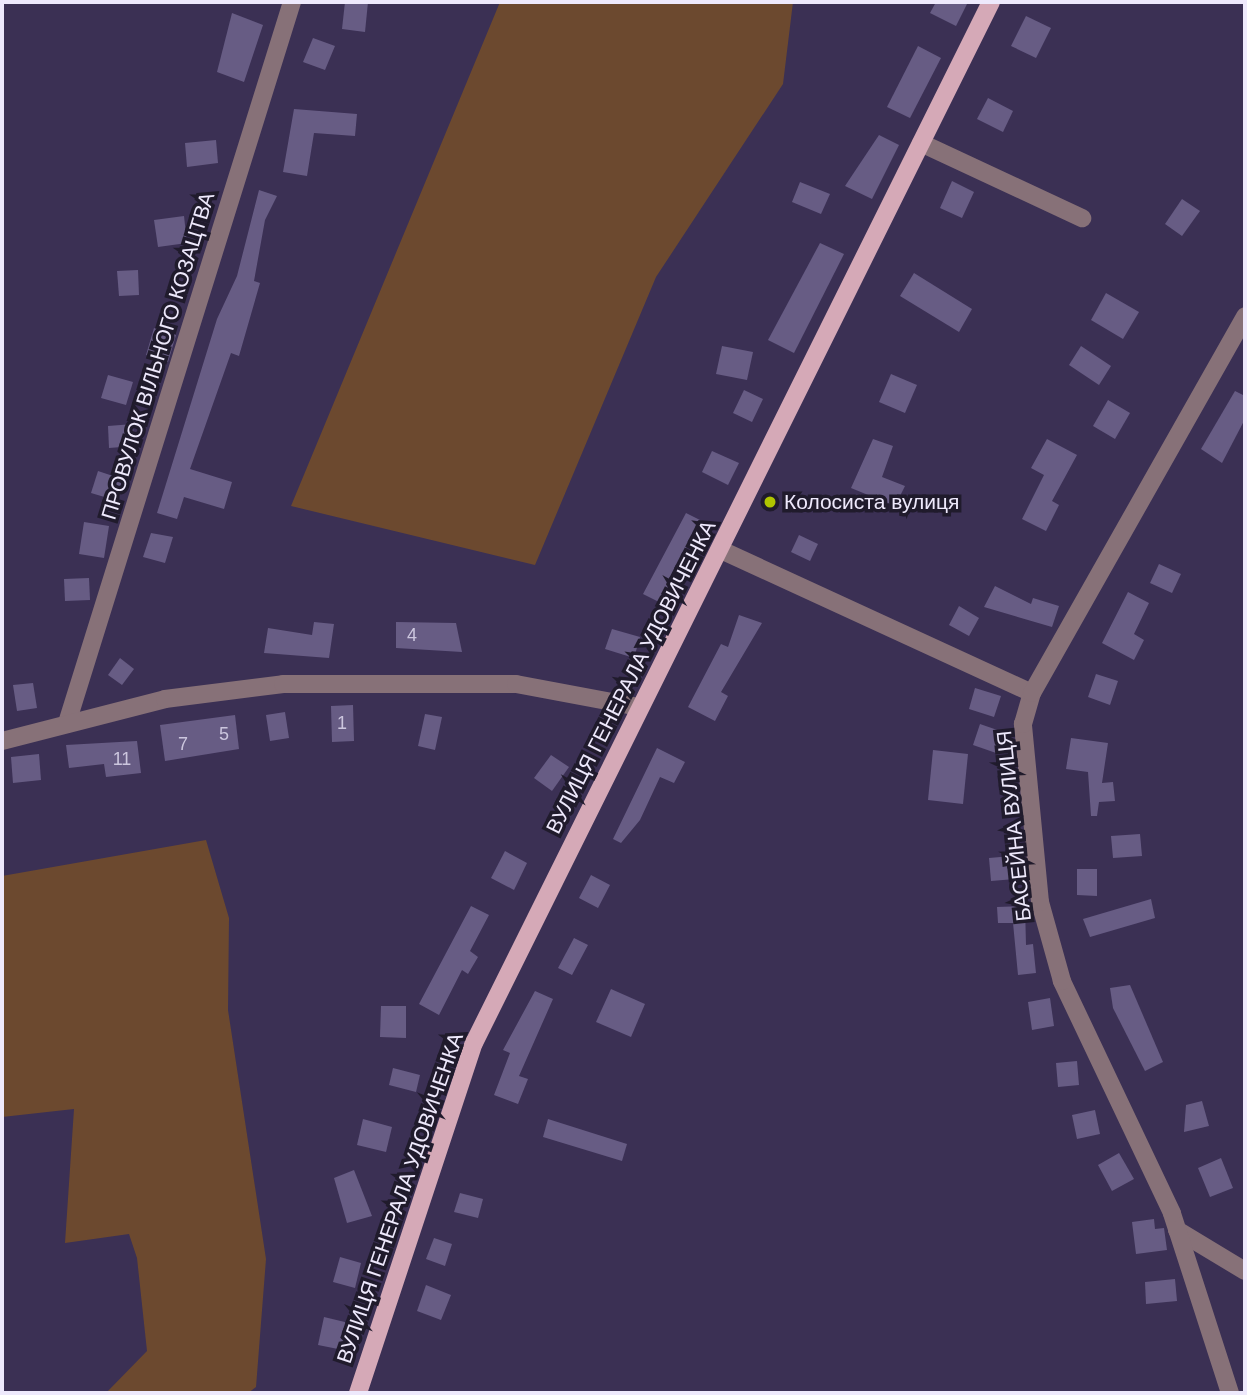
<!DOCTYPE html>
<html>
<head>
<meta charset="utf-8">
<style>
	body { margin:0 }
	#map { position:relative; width:1247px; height:1395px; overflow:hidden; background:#3b3054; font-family:Arial,sans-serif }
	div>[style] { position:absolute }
	.green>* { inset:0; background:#6c492f }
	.building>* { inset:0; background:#675c84 }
	.minor>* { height:18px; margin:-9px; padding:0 9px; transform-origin:9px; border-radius:9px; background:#877178 }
	.major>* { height:18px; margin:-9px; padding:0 9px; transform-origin:9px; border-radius:9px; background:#d5a9b7 }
	.dots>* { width:19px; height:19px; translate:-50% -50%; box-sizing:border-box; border:4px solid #201b2c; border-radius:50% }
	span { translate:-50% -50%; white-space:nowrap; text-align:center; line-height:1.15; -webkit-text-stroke:7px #201b2c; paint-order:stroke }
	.number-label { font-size:18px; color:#ccc6de }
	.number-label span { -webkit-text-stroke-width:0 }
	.street-label { font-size:21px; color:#eee9fc }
	.poi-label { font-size:21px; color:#eee9fc }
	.left { translate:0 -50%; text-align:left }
	.frame { position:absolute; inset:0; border:4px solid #eee9fc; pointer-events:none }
</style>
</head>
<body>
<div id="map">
	<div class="green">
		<i style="clip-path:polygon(500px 2px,793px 2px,783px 84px,656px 277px,535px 565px,291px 506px)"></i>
		<i style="clip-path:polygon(206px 840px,229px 918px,228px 1010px,266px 1259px,256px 1387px,248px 1393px,106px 1393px,147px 1351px,137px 1258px,129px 1234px,65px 1243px,74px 1109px,2px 1117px,2px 876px)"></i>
	</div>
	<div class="building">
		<i style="clip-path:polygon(345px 2px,368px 2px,365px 32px,342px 29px)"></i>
		<i style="clip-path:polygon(936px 2px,968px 2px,956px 26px,930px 13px)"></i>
		<i style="clip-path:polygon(232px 13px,263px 25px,244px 82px,217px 72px)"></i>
		<i style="clip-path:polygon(1026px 16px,1051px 28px,1036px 58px,1011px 46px)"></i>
		<i style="clip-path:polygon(313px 38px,335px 46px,325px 70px,303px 62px)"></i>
		<i style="clip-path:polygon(918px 46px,941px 58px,910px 118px,887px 107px)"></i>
		<i style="clip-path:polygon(988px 98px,1013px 111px,1003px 132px,977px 119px)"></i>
		<i style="clip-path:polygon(294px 109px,357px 114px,355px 136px,314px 133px,307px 176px,283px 172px)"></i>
		<i style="clip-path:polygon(879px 135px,899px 145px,872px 199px,845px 186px)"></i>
		<i style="clip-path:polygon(216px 140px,218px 163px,187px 167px,185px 143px)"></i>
		<i style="clip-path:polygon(952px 181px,974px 192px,962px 218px,940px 208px)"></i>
		<i style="clip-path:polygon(800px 182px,830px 194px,821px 214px,792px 202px)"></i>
		<i style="clip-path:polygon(259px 190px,277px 196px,265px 220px,254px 281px,260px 283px,239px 356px,231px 353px,190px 469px,232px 482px,224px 509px,184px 497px,177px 519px,157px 513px,217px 319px,237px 276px)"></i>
		<i style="clip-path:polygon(1182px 199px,1200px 211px,1182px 236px,1165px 224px)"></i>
		<i style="clip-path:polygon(184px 216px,187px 243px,158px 247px,154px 220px)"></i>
		<i style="clip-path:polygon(820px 243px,844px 254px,794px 353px,768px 340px)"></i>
		<i style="clip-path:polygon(138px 270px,139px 295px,119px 296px,117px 271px)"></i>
		<i style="clip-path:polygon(914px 273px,972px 309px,959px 332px,900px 296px)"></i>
		<i style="clip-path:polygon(1106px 293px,1139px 312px,1123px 339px,1091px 320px)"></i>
		<i style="clip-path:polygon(154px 328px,176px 335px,168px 362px,146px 355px)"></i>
		<i style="clip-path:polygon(722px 346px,753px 352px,747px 380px,716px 374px)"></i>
		<i style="clip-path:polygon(1081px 346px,1111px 366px,1099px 385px,1069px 365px)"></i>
		<i style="clip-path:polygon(891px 374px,917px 385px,905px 413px,879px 402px)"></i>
		<i style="clip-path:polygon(108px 375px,133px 382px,126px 405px,101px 398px)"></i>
		<i style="clip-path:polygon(744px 390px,763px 399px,752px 422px,733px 413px)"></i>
		<i style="clip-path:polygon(1235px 391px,1245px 396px,1245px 419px,1222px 463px,1201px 449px)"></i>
		<i style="clip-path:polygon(1108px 400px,1130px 413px,1115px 439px,1093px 426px)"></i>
		<i style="clip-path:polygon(133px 424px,134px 446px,109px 448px,108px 426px)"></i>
		<i style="clip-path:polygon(873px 439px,893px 446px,882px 477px,905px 486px,895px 506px,851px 488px)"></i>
		<i style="clip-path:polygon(1047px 439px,1077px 455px,1052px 501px,1059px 505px,1046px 531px,1022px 519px,1044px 475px,1031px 468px)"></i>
		<i style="clip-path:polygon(712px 451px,739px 463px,728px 485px,702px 472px)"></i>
		<i style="clip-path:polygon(98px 471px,125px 480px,118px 501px,91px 493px)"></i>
		<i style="clip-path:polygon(686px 513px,708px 524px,695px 550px,687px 546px,661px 603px,643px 594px)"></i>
		<i style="clip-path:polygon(84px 522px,109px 526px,104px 558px,79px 554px)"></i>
		<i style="clip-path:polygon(151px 533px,173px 537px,165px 563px,143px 557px)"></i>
		<i style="clip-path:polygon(799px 535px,818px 544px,810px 561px,791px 552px)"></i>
		<i style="clip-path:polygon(1159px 564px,1181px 574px,1172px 593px,1150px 583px)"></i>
		<i style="clip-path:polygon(89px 578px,90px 600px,65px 601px,64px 579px)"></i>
		<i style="clip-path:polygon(995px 586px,1031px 604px,1033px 598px,1059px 606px,1052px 627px,984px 607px)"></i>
		<i style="clip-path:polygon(1128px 592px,1149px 603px,1134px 634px,1144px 640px,1134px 660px,1102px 643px)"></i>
		<i style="clip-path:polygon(959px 606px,979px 618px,969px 636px,949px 625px)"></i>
		<i style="clip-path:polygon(739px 615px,762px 623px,721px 692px,728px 696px,715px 721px,688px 707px,721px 644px,728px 647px)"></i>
		<i style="clip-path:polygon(314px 622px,334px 624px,329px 658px,264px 653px,268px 628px,312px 635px)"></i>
		<i style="clip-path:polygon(396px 622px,456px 623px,462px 652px,396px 648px)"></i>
		<i style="clip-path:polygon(612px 629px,640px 637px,634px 658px,605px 649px)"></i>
		<i style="clip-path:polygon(120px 658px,134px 669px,122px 685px,108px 675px)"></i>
		<i style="clip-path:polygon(1096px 674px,1118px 681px,1110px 705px,1088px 697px)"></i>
		<i style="clip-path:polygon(33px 683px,37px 708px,17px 711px,13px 685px)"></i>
		<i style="clip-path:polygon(975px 688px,1001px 696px,994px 717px,969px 709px)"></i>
		<i style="clip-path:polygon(353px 705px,354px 741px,332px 742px,331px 706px)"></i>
		<i style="clip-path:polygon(285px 712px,289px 738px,270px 741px,266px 715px)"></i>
		<i style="clip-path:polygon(425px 714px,442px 717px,435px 750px,418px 746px)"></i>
		<i style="clip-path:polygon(235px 715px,239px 749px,165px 761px,160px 725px)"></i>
		<i style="clip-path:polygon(980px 724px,1006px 733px,999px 754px,973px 745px)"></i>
		<i style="clip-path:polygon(1071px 738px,1108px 743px,1102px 783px,1113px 782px,1115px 801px,1099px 802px,1097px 816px,1091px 816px,1088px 772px,1066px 769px)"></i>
		<i style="clip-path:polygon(137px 741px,141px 773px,106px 777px,104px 764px,69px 768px,66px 745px)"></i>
		<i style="clip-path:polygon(657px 748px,685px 762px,674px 783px,660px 777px,640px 820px,621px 843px,613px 839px)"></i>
		<i style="clip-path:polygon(933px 750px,968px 754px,963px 804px,928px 800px)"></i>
		<i style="clip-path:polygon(39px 754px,41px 780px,13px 783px,11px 757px)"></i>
		<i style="clip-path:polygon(551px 755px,569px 767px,552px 791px,534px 778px)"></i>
		<i style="clip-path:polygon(1140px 834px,1142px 856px,1113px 858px,1111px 836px)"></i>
		<i style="clip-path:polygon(505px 851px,527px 863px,514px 890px,491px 878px)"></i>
		<i style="clip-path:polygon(1012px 856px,1015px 879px,991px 881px,989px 858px)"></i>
		<i style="clip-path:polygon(1077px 869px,1097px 869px,1097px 896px,1077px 895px)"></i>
		<i style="clip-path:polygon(591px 875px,610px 885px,598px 908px,579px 898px)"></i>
		<i style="clip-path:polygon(1151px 899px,1155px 918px,1090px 937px,1083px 919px)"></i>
		<i style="clip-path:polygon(471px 906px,489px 915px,470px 951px,478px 957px,468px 974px,462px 970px,439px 1015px,419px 1004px)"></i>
		<i style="clip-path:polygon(1025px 906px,1026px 945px,1033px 944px,1036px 973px,1018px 975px,1013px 923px,998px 923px,997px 907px)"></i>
		<i style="clip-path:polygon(574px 938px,588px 945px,572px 975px,558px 968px)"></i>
		<i style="clip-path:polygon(1130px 985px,1163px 1062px,1145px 1071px,1113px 1008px,1110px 988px)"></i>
		<i style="clip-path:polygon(611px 989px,645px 1004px,631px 1037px,596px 1022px)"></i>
		<i style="clip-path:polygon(535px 991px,553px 999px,519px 1076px,528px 1079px,518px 1104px,494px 1095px,510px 1053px,503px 1050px)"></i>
		<i style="clip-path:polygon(1050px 998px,1054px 1026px,1032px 1030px,1028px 1002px)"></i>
		<i style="clip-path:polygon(381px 1006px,406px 1006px,406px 1038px,380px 1037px)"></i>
		<i style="clip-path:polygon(1077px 1061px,1079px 1085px,1058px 1087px,1056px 1063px)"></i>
		<i style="clip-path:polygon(393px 1068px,420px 1075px,416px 1092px,389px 1085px)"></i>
		<i style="clip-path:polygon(1202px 1101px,1209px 1126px,1184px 1132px,1186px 1105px)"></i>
		<i style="clip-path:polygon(1095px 1110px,1100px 1134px,1077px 1139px,1072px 1115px)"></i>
		<i style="clip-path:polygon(363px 1119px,392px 1127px,386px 1152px,357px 1145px)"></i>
		<i style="clip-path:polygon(548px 1119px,627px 1144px,622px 1161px,543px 1137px)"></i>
		<i style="clip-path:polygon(1119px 1153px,1134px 1179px,1112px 1191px,1098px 1165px)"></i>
		<i style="clip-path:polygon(1221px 1158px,1233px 1188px,1210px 1197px,1198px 1168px)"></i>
		<i style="clip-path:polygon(354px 1170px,372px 1216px,347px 1223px,334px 1178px)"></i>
		<i style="clip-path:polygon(460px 1193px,483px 1199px,478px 1218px,454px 1212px)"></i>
		<i style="clip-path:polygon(1154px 1219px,1155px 1229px,1164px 1228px,1167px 1250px,1136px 1254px,1132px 1222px)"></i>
		<i style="clip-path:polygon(434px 1238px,452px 1244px,445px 1266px,426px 1259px)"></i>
		<i style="clip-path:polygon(340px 1257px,361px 1263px,355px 1288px,333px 1282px)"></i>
		<i style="clip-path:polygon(1175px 1279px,1177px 1301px,1146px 1304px,1145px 1282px)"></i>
		<i style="clip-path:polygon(426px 1285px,451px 1295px,441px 1320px,417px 1311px)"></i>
		<i style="clip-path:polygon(324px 1317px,349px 1323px,343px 1350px,318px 1345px)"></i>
	</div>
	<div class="minor">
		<i style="left:921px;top:143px;width:178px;rotate:25deg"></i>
		<i style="left:721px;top:550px;width:342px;rotate:24.7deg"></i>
		<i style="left:67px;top:723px;width:755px;rotate:-72.67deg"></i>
		<i style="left:2px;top:741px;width:168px;rotate:-14.4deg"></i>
		<i style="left:165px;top:699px;width:119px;rotate:-7.2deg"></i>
		<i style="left:283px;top:684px;width:233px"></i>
		<i style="left:516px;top:684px;width:125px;rotate:10.6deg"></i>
		<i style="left:1177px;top:1230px;width:79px;rotate:31.1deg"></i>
		<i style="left:1230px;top:1393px;width:189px;rotate:-107.9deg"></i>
		<i style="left:1172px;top:1213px;width:257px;rotate:-115.4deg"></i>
		<i style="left:1062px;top:981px;width:82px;rotate:-105.6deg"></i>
		<i style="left:1040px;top:902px;width:179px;rotate:-95.5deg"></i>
		<i style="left:1023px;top:724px;width:32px;rotate:-74deg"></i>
		<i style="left:1032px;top:693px;width:433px;rotate:-60.5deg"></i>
	</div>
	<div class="major">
		<i style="left:358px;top:1393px;width:369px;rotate:-71.7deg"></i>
		<i style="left:474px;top:1043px;width:1162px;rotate:-63.59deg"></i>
	</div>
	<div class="dots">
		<i style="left:770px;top:502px;background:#b0c500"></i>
	</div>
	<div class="number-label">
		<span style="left:412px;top:635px">4</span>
		<span style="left:342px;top:723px">1</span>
		<span style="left:224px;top:734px">5</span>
		<span style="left:183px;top:744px">7</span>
		<span style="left:122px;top:759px">11</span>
	</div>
	<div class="street-label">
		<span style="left:158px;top:356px;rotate:-73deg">ПРОВУЛОК ВІЛЬНОГО КОЗАЦТВА</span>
		<span style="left:631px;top:677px;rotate:-63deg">ВУЛИЦЯ ГЕНЕРАЛА УДОВИЧЕНКА</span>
		<span style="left:1014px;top:826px;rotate:-96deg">БАСЕЙНА ВУЛИЦЯ</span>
		<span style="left:400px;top:1198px;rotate:-71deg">ВУЛИЦЯ ГЕНЕРАЛА УДОВИЧЕНКА</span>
	</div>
	<div class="poi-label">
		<span class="left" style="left:784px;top:502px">Колосиста вулиця</span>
	</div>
	<div class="frame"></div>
</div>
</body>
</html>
